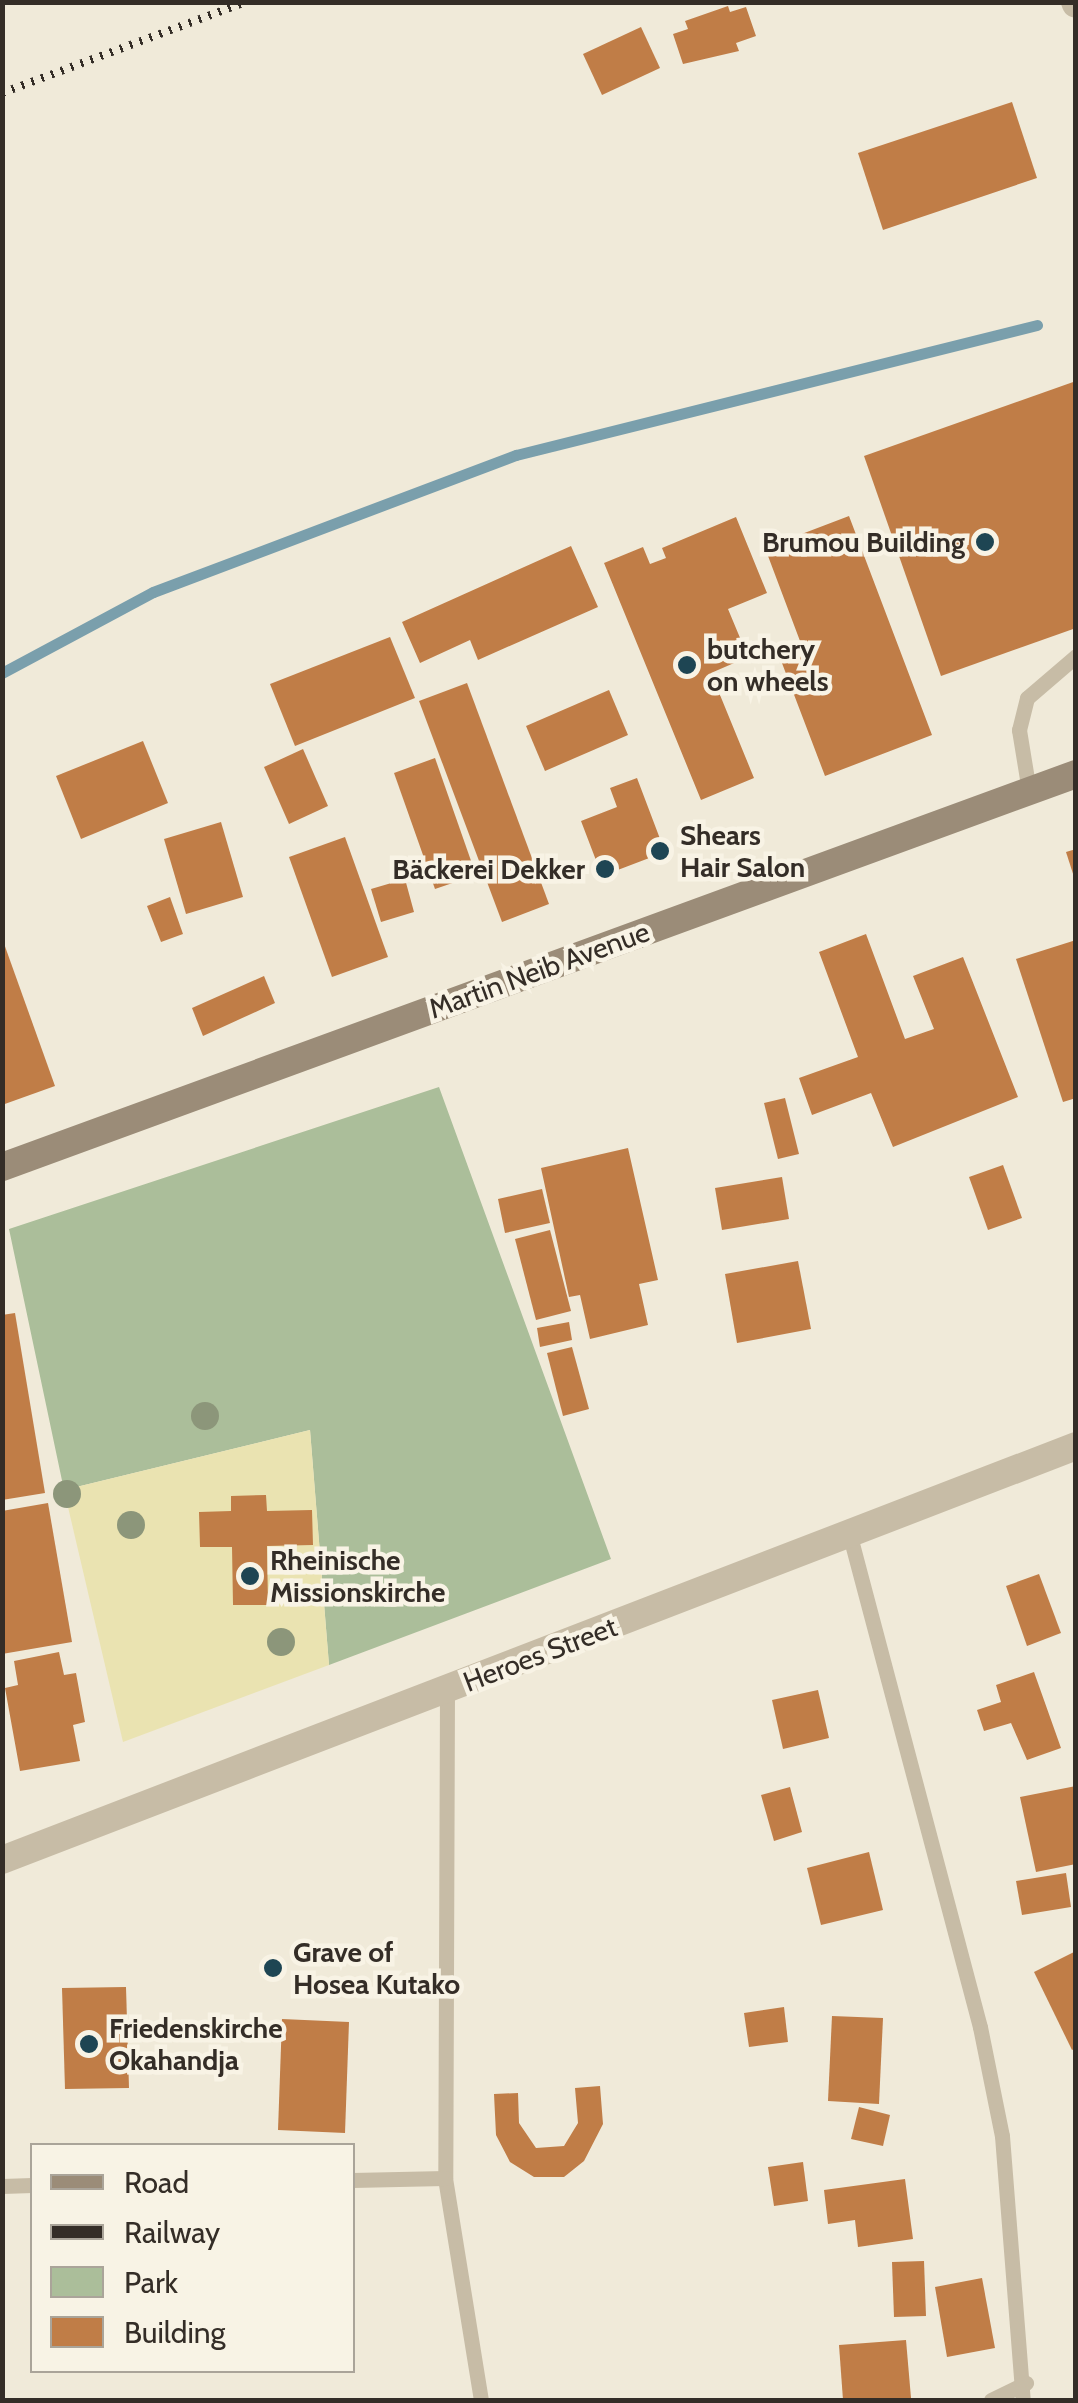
<!DOCTYPE html>
<html>
<head>
<meta charset="utf-8">
<style>
	body { margin:0 }
	#map { position:relative; width:1078px; height:2403px; overflow:hidden; background:#f0ead9; font-family:Cabin,sans-serif }
	div>[style] { position:absolute }
	.green>* { inset:0; background:#abbe9a }
	.sand>* { inset:0; background:#eae3b1 }
	.stream>* { height:11px; margin:-5.5px; padding:0 5.5px; transform-origin:5.5px; border-radius:5.5px; background:#7a9fac }
	.building>* { inset:0; background:#c07d47 }
	.service>* { height:15px; margin:-7.5px; padding:0 7.5px; transform-origin:7.5px; border-radius:7.5px; background:#c7bca6 }
	.minor>* { height:28px; margin:-14px; padding:0 14px; transform-origin:14px; border-radius:14px; background:#c7bca6 }
	.secondary>* { height:28px; margin:-14px; padding:0 14px; transform-origin:14px; border-radius:14px; background:#9b8c78 }
	.rail>* { height:8px; margin-top:-4px; transform-origin:0; background:repeating-linear-gradient(90deg,#342d27 0 2.5px,transparent 0 10.5px) }
	.trees>* { width:28px; height:28px; margin:-14px; border-radius:50%; background:#8c967a }
	.dots>* { width:28px; height:28px; translate:-50% -50%; box-sizing:border-box; border:5px solid #f8f3e5; border-radius:50% }
	span { translate:-50% -50%; white-space:nowrap; text-align:center; line-height:1.15; -webkit-text-stroke:9px #f8f3e5; paint-order:stroke }
	.poi-label { font-size:28px; color:#342d27; font-weight:700 }
	.right { translate:-100% -50%; text-align:right }
	.left { translate:0 -50%; text-align:left }
	.street-label { font-size:28px; color:#342d27 }
	.frame { position:absolute; inset:0; border:5px solid #342d27; pointer-events:none }
	.legend { position:absolute; left:30px; top:2143px; width:325px; height:230px; box-sizing:border-box; background:#f8f3e5; border:2px solid #aaa499; margin:0; padding:12px 18px; list-style:none; font-size:30px; color:#342d27 }
	.legend li { display:flex; align-items:center; gap:20px; height:50px }
	.legend b { width:50px; border:2px solid #aaa499 }
</style>
</head>
<body>
<div id="map">
	<div class="green">
		<i style="clip-path:polygon(439px 1087px,611px 1559px,329px 1665px,310px 1430px,64px 1490px,9px 1229px)"></i>
	</div>
	<div class="sand">
		<i style="clip-path:polygon(310px 1430px,329px 1665px,123px 1742px,64px 1490px)"></i>
	</div>
	<div class="stream">
		<i style="left:2px;top:673px;width:171px;rotate:-28.2deg"></i>
		<i style="left:153px;top:592px;width:388px;rotate:-20.7deg"></i>
		<i style="left:516px;top:455px;width:537px;rotate:-14.01deg"></i>
	</div>
	<div class="building">
		<i style="clip-path:polygon(728px 6px,730px 12px,746px 7px,756px 36px,736px 43px,739px 51px,683px 64px,673px 34px,688px 29px,685px 21px)"></i>
		<i style="clip-path:polygon(641px 27px,660px 68px,602px 95px,583px 54px)"></i>
		<i style="clip-path:polygon(1012px 102px,1037px 178px,883px 230px,858px 153px)"></i>
		<i style="clip-path:polygon(1076px 381px,1076px 628px,941px 676px,864px 456px)"></i>
		<i style="clip-path:polygon(849px 516px,932px 735px,825px 776px,777px 650px,800px 641px,765px 548px)"></i>
		<i style="clip-path:polygon(736px 517px,767px 593px,728px 609px,748px 657px,711px 673px,754px 778px,701px 800px,604px 563px,643px 547px,650px 564px,666px 558px,662px 548px)"></i>
		<i style="clip-path:polygon(571px 546px,598px 607px,478px 660px,470px 640px,420px 663px,402px 622px)"></i>
		<i style="clip-path:polygon(390px 637px,415px 698px,295px 746px,270px 684px)"></i>
		<i style="clip-path:polygon(467px 683px,549px 904px,502px 922px,419px 701px)"></i>
		<i style="clip-path:polygon(609px 690px,628px 735px,545px 771px,526px 726px)"></i>
		<i style="clip-path:polygon(143px 741px,168px 803px,81px 839px,56px 776px)"></i>
		<i style="clip-path:polygon(303px 749px,328px 806px,289px 824px,264px 767px)"></i>
		<i style="clip-path:polygon(435px 758px,476px 875px,435px 889px,394px 773px)"></i>
		<i style="clip-path:polygon(637px 778px,665px 852px,602px 876px,581px 821px,617px 807px,610px 788px)"></i>
		<i style="clip-path:polygon(221px 822px,243px 897px,186px 914px,164px 839px)"></i>
		<i style="clip-path:polygon(345px 837px,388px 957px,332px 977px,289px 857px)"></i>
		<i style="clip-path:polygon(1076px 849px,1076px 879px,1075px 880px,1066px 852px)"></i>
		<i style="clip-path:polygon(405px 879px,414px 912px,381px 922px,371px 889px)"></i>
		<i style="clip-path:polygon(170px 897px,183px 934px,161px 942px,147px 906px)"></i>
		<i style="clip-path:polygon(866px 934px,905px 1039px,934px 1029px,913px 976px,963px 957px,1018px 1097px,893px 1147px,871px 1093px,812px 1115px,799px 1078px,858px 1057px,819px 952px)"></i>
		<i style="clip-path:polygon(2px 938px,55px 1086px,2px 1105px)"></i>
		<i style="clip-path:polygon(1076px 940px,1076px 1098px,1063px 1102px,1016px 959px)"></i>
		<i style="clip-path:polygon(264px 976px,275px 1003px,203px 1036px,192px 1008px)"></i>
		<i style="clip-path:polygon(785px 1098px,799px 1154px,778px 1159px,764px 1103px)"></i>
		<i style="clip-path:polygon(628px 1148px,658px 1280px,639px 1284px,648px 1325px,590px 1339px,580px 1295px,569px 1297px,541px 1168px)"></i>
		<i style="clip-path:polygon(1003px 1165px,1022px 1218px,988px 1230px,969px 1177px)"></i>
		<i style="clip-path:polygon(782px 1177px,789px 1219px,722px 1230px,715px 1188px)"></i>
		<i style="clip-path:polygon(542px 1189px,550px 1223px,505px 1233px,498px 1199px)"></i>
		<i style="clip-path:polygon(550px 1230px,571px 1311px,536px 1320px,515px 1239px)"></i>
		<i style="clip-path:polygon(798px 1261px,811px 1329px,737px 1343px,725px 1274px)"></i>
		<i style="clip-path:polygon(15px 1313px,45px 1493px,2px 1500px,2px 1315px)"></i>
		<i style="clip-path:polygon(569px 1322px,572px 1340px,540px 1347px,537px 1328px)"></i>
		<i style="clip-path:polygon(572px 1347px,589px 1409px,563px 1416px,547px 1353px)"></i>
		<i style="clip-path:polygon(266px 1495px,267px 1511px,312px 1510px,313px 1545px,267px 1546px,268px 1605px,233px 1605px,232px 1547px,200px 1547px,199px 1512px,231px 1511px,231px 1496px)"></i>
		<i style="clip-path:polygon(48px 1503px,72px 1642px,2px 1654px,2px 1511px)"></i>
		<i style="clip-path:polygon(1039px 1574px,1061px 1633px,1027px 1646px,1006px 1586px)"></i>
		<i style="clip-path:polygon(59px 1652px,64px 1675px,76px 1673px,85px 1722px,73px 1725px,80px 1761px,20px 1771px,5px 1688px,18px 1685px,14px 1661px)"></i>
		<i style="clip-path:polygon(1034px 1672px,1061px 1748px,1027px 1760px,1011px 1723px,984px 1731px,977px 1710px,1001px 1702px,996px 1685px)"></i>
		<i style="clip-path:polygon(818px 1690px,829px 1738px,783px 1749px,772px 1700px)"></i>
		<i style="clip-path:polygon(1076px 1786px,1076px 1864px,1036px 1872px,1020px 1797px)"></i>
		<i style="clip-path:polygon(790px 1787px,802px 1832px,774px 1841px,761px 1795px)"></i>
		<i style="clip-path:polygon(869px 1852px,883px 1910px,821px 1925px,807px 1868px)"></i>
		<i style="clip-path:polygon(1066px 1873px,1071px 1907px,1022px 1915px,1016px 1881px)"></i>
		<i style="clip-path:polygon(1076px 1951px,1076px 2048px,1072px 2050px,1034px 1972px)"></i>
		<i style="clip-path:polygon(126px 1987px,129px 2088px,65px 2089px,62px 1988px)"></i>
		<i style="clip-path:polygon(784px 2007px,788px 2042px,749px 2047px,744px 2013px)"></i>
		<i style="clip-path:polygon(832px 2016px,883px 2018px,879px 2104px,828px 2101px)"></i>
		<i style="clip-path:polygon(282px 2019px,349px 2022px,345px 2133px,278px 2130px)"></i>
		<i style="clip-path:polygon(600px 2086px,603px 2124px,584px 2161px,564px 2177px,534px 2177px,510px 2162px,496px 2135px,494px 2094px,518px 2093px,519px 2123px,536px 2148px,564px 2146px,578px 2123px,575px 2088px)"></i>
		<i style="clip-path:polygon(859px 2107px,890px 2115px,883px 2146px,851px 2139px)"></i>
		<i style="clip-path:polygon(803px 2162px,808px 2201px,774px 2206px,768px 2167px)"></i>
		<i style="clip-path:polygon(905px 2179px,913px 2239px,858px 2247px,855px 2220px,828px 2224px,824px 2190px)"></i>
		<i style="clip-path:polygon(924px 2261px,926px 2316px,894px 2317px,892px 2262px)"></i>
		<i style="clip-path:polygon(982px 2278px,995px 2348px,947px 2357px,935px 2287px)"></i>
		<i style="clip-path:polygon(906px 2340px,911px 2398px,843px 2400px,839px 2345px)"></i>
	</div>
	<div class="service">
		<i style="left:1029px;top:791px;width:62px;rotate:-99.3deg"></i>
		<i style="left:1019px;top:730px;width:33px;rotate:-76deg"></i>
		<i style="left:1027px;top:698px;width:65px;rotate:-40.6deg"></i>
		<i style="left:850px;top:1536px;width:508px;rotate:75.17deg"></i>
		<i style="left:980px;top:2027px;width:111px;rotate:78.6deg"></i>
		<i style="left:1002px;top:2136px;width:265px;rotate:85.5deg"></i>
		<i style="left:447px;top:1690px;width:488px;rotate:90.2deg"></i>
		<i style="left:445px;top:2178px;width:225px;rotate:80.8deg"></i>
		<i style="left:352px;top:2180px;width:93px;rotate:-1.2deg"></i>
		<i style="left:2px;top:2186px;width:30px;rotate:-2deg"></i>
		<i style="left:991px;top:2400px;width:39px;rotate:-26deg"></i>
	</div>
	<div class="minor">
		<i style="left:1075px;top:2px;width:2px;rotate:63deg"></i>
		<i style="left:2px;top:1860px;width:1151px;rotate:-21.08deg"></i>
	</div>
	<div class="secondary">
		<i style="left:2px;top:1167px;width:1144px;rotate:-20.1deg"></i>
	</div>
	<div class="rail">
		<i style="left:2px;top:93px;width:260px;rotate:-20.5deg"></i>
	</div>
	<div class="trees">
		<i style="left:205px;top:1416px"></i>
		<i style="left:67px;top:1494px"></i>
		<i style="left:131px;top:1525px"></i>
		<i style="left:281px;top:1642px"></i>
	</div>
	<div class="dots">
		<i style="left:985px;top:542px;background:#1e4553"></i>
		<i style="left:687px;top:665px;background:#1e4553"></i>
		<i style="left:660px;top:851px;background:#1e4553"></i>
		<i style="left:605px;top:869px;background:#1e4553"></i>
		<i style="left:250px;top:1576px;background:#1e4553"></i>
		<i style="left:273px;top:1968px;background:#1e4553"></i>
		<i style="left:89px;top:2044px;background:#1e4553"></i>
	</div>
	<div class="poi-label">
		<span class="right" style="left:965px;top:542px">Brumou Building</span>
		<span class="left" style="left:707px;top:665px">butchery<br>on wheels</span>
		<span class="left" style="left:680px;top:851px">Shears<br>Hair Salon</span>
		<span class="right" style="left:585px;top:869px">Bäckerei Dekker</span>
		<span class="left" style="left:270px;top:1576px">Rheinische<br>Missionskirche</span>
		<span class="left" style="left:293px;top:1968px">Grave of<br>Hosea Kutako</span>
		<span class="left" style="left:109px;top:2044px">Friedenskirche<br>Okahandja</span>
	</div>
	<div class="street-label">
		<span style="left:539px;top:970px;rotate:-20deg">Martin Neib Avenue</span>
		<span style="left:540px;top:1654px;rotate:-21deg">Heroes Street</span>
	</div>
	<div class="frame"></div>
	<ul class="legend">
	<li><b style="height:12px;background:#9b8c78"></b>Road</li>
	<li><b style="height:12px;background:#342d27"></b>Railway</li>
	<li><b style="height:28px;background:#abbe9a"></b>Park</li>
	<li><b style="height:28px;background:#c07d47"></b>Building</li>
	</ul>
</div>
</body>
</html>
